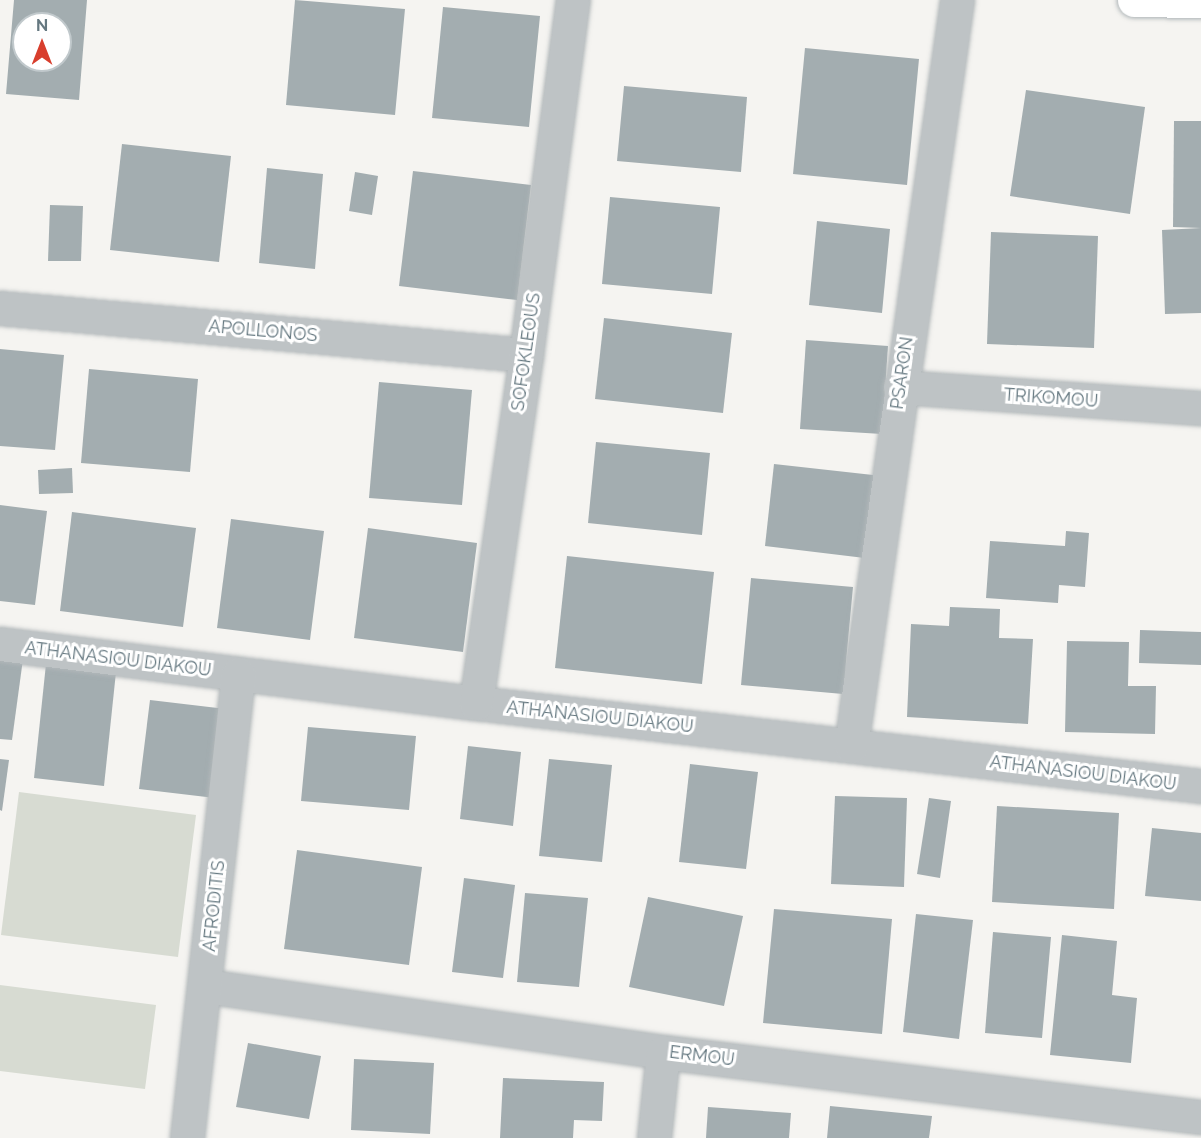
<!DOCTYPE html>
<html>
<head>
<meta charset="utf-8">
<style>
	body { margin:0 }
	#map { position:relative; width:1201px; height:1138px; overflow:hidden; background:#f5f4f1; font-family:Raleway,sans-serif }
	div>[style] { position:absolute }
	.green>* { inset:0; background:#d7dbd2 }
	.building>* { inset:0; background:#a3adb0 }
	.roads { filter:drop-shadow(0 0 2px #b1b7b9) drop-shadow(0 0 2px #b1b7b9) }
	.minor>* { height:33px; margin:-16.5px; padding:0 16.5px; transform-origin:16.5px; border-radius:16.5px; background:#bec3c5 }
	.major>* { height:33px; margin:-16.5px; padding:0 16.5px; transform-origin:16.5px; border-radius:16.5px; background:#fff }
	span { translate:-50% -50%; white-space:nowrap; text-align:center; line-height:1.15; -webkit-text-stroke:6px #fff; paint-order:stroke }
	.street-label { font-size:18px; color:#657880 }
	.north { position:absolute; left:12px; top:12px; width:60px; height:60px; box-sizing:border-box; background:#fff; border:2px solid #c1c9cc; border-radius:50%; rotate:0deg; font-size:16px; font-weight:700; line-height:24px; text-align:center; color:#657880 }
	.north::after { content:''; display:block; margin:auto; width:21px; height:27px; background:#d83e2d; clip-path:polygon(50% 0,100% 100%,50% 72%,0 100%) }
</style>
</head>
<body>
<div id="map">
	<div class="green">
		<i style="clip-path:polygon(19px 792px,196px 815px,178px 957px,1px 935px)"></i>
		<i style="clip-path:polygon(0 985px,156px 1005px,145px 1089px,0 1071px)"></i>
	</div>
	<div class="building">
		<i style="clip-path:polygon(evenodd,14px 0,87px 0,79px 100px,6px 94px,14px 0,24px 24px,60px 24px,60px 60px,24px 60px,24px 24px)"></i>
		<i style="clip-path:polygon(295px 0,405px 9px,395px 115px,286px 105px)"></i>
		<i style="clip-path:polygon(443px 7px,540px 16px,529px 127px,432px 118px)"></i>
		<i style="clip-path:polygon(805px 48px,919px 59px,907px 185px,793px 174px)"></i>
		<i style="clip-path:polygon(624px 86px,747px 97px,741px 172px,617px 161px)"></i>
		<i style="clip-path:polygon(1026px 90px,1145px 107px,1130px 214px,1010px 196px)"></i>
		<i style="clip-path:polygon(1174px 121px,1201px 121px,1201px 228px,1173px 227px)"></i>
		<i style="clip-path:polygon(122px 144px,231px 156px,219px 262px,110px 250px)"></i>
		<i style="clip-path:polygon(267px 168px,323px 174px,315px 269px,259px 263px)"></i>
		<i style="clip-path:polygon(413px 171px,531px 185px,517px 300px,399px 286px)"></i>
		<i style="clip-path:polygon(355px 172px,378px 176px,372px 215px,349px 211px)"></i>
		<i style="clip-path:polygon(610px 197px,720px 207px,712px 294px,602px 284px)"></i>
		<i style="clip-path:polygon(50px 205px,83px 206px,81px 261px,48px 261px)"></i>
		<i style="clip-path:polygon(817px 221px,890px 229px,882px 313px,809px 305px)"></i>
		<i style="clip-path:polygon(1201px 228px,1201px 313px,1165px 314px,1162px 230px)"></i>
		<i style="clip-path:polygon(991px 232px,1098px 236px,1094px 348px,987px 344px)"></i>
		<i style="clip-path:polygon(604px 318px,732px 333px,723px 413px,595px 399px)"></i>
		<i style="clip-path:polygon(806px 340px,888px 346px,882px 434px,800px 429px)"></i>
		<i style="clip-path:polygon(0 349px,64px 355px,55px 450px,0 446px)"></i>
		<i style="clip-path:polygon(89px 369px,198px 379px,190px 472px,81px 463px)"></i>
		<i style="clip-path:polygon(379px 382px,472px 390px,462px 505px,369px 498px)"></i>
		<i style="clip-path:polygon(596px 442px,710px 453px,702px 535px,588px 523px)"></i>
		<i style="clip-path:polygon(774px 464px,882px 476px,873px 559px,765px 546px)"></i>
		<i style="clip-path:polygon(72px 468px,73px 493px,39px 494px,38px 470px)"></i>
		<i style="clip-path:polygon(0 505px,47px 511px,35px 605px,0 601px)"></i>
		<i style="clip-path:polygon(72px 512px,196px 528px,183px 627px,60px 611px)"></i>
		<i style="clip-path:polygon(231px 519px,324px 531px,310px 640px,217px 628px)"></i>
		<i style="clip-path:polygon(368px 528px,477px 543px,463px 652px,354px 638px)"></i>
		<i style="clip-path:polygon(1066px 531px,1089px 533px,1085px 587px,1059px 585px,1058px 603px,986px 598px,990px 541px,1065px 546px)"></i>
		<i style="clip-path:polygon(567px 556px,714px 572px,702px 684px,555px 668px)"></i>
		<i style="clip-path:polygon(751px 578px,853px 587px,843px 694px,741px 685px)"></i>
		<i style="clip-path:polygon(950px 607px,1000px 609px,999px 638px,1033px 639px,1028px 724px,907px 717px,911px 624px,949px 626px)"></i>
		<i style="clip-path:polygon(1140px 630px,1201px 632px,1201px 665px,1139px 663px)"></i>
		<i style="clip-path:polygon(1067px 641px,1129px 642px,1128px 686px,1156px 686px,1155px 734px,1065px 732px)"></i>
		<i style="clip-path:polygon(0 656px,23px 659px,12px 740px,0 739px)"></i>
		<i style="clip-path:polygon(46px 664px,116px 672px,104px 786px,34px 778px)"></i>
		<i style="clip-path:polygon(150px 700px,226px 709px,215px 798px,139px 789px)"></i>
		<i style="clip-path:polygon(308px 727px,416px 736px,409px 810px,301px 801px)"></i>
		<i style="clip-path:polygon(468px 746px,521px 752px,513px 826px,460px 819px)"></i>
		<i style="clip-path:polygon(0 759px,9px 760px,2px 811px,0 810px)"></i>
		<i style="clip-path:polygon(549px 759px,612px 765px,602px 862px,539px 856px)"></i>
		<i style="clip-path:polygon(690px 764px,758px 772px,746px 869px,679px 862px)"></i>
		<i style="clip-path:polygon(835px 796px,907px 798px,904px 887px,831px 884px)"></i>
		<i style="clip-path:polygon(929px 798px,951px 801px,940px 878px,917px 874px)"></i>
		<i style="clip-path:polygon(997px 806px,1119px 813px,1114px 909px,992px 902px)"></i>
		<i style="clip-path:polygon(1152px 828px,1201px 833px,1201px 901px,1145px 896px)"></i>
		<i style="clip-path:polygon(297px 850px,422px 867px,409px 965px,284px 949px)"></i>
		<i style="clip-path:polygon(464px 878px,515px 885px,503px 978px,452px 972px)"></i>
		<i style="clip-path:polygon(525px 893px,588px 898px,579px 987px,517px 982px)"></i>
		<i style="clip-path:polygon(648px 897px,743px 916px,724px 1006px,629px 987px)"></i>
		<i style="clip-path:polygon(774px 909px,892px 919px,882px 1034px,763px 1023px)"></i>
		<i style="clip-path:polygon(916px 914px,973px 920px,959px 1039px,903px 1032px)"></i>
		<i style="clip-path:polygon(993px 932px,1051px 937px,1042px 1038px,985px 1033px)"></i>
		<i style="clip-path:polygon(1062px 935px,1117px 941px,1112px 995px,1137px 998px,1131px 1063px,1050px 1055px)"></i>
		<i style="clip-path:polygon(248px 1043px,321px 1056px,309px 1119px,236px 1107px)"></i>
		<i style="clip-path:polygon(354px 1059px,434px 1063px,430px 1134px,351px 1130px)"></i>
		<i style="clip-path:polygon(503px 1078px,604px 1082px,602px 1121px,574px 1120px,573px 1138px,500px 1138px)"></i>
		<i style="clip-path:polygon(830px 1106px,932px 1116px,929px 1138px,827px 1138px)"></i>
		<i style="clip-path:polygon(708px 1107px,791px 1113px,789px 1138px,706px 1138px)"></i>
	</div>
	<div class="roads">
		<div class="minor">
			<i style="left:0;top:308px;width:528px;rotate:5.11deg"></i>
			<i style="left:900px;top:387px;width:302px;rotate:4deg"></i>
			<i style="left:0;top:644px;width:480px;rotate:7.1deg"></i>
			<i style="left:476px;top:703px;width:730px;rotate:6.53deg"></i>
			<i style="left:476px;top:703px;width:352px;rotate:-81.8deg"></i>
			<i style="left:526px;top:355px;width:358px;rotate:-82.5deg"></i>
			<i style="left:851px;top:746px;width:753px;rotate:-81.91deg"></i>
			<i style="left:205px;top:986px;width:463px;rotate:8.2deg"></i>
			<i style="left:663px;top:1052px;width:542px;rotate:6.89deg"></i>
			<i style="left:187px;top:1138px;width:467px;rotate:-83.7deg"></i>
			<i style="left:654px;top:1138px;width:86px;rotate:-84deg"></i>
		</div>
		<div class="major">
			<i style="left:1134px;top:0;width:67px;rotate:0.9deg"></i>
		</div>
	</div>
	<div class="street-label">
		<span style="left:263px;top:331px;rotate:5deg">APOLLONOS</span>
		<span style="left:526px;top:352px;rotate:-82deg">SOFOKLEOUS</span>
		<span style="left:902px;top:373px;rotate:-82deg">PSARON</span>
		<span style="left:1051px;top:398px;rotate:4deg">TRIKOMOU</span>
		<span style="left:118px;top:659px;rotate:7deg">ATHANASIOU DIAKOU</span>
		<span style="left:600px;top:717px;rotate:6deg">ATHANASIOU DIAKOU</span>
		<span style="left:1083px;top:773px;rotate:7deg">ATHANASIOU DIAKOU</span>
		<span style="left:214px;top:906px;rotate:-84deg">AFRODITIS</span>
		<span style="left:702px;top:1056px;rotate:7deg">ERMOU</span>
	</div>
	<div class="north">N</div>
</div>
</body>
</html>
